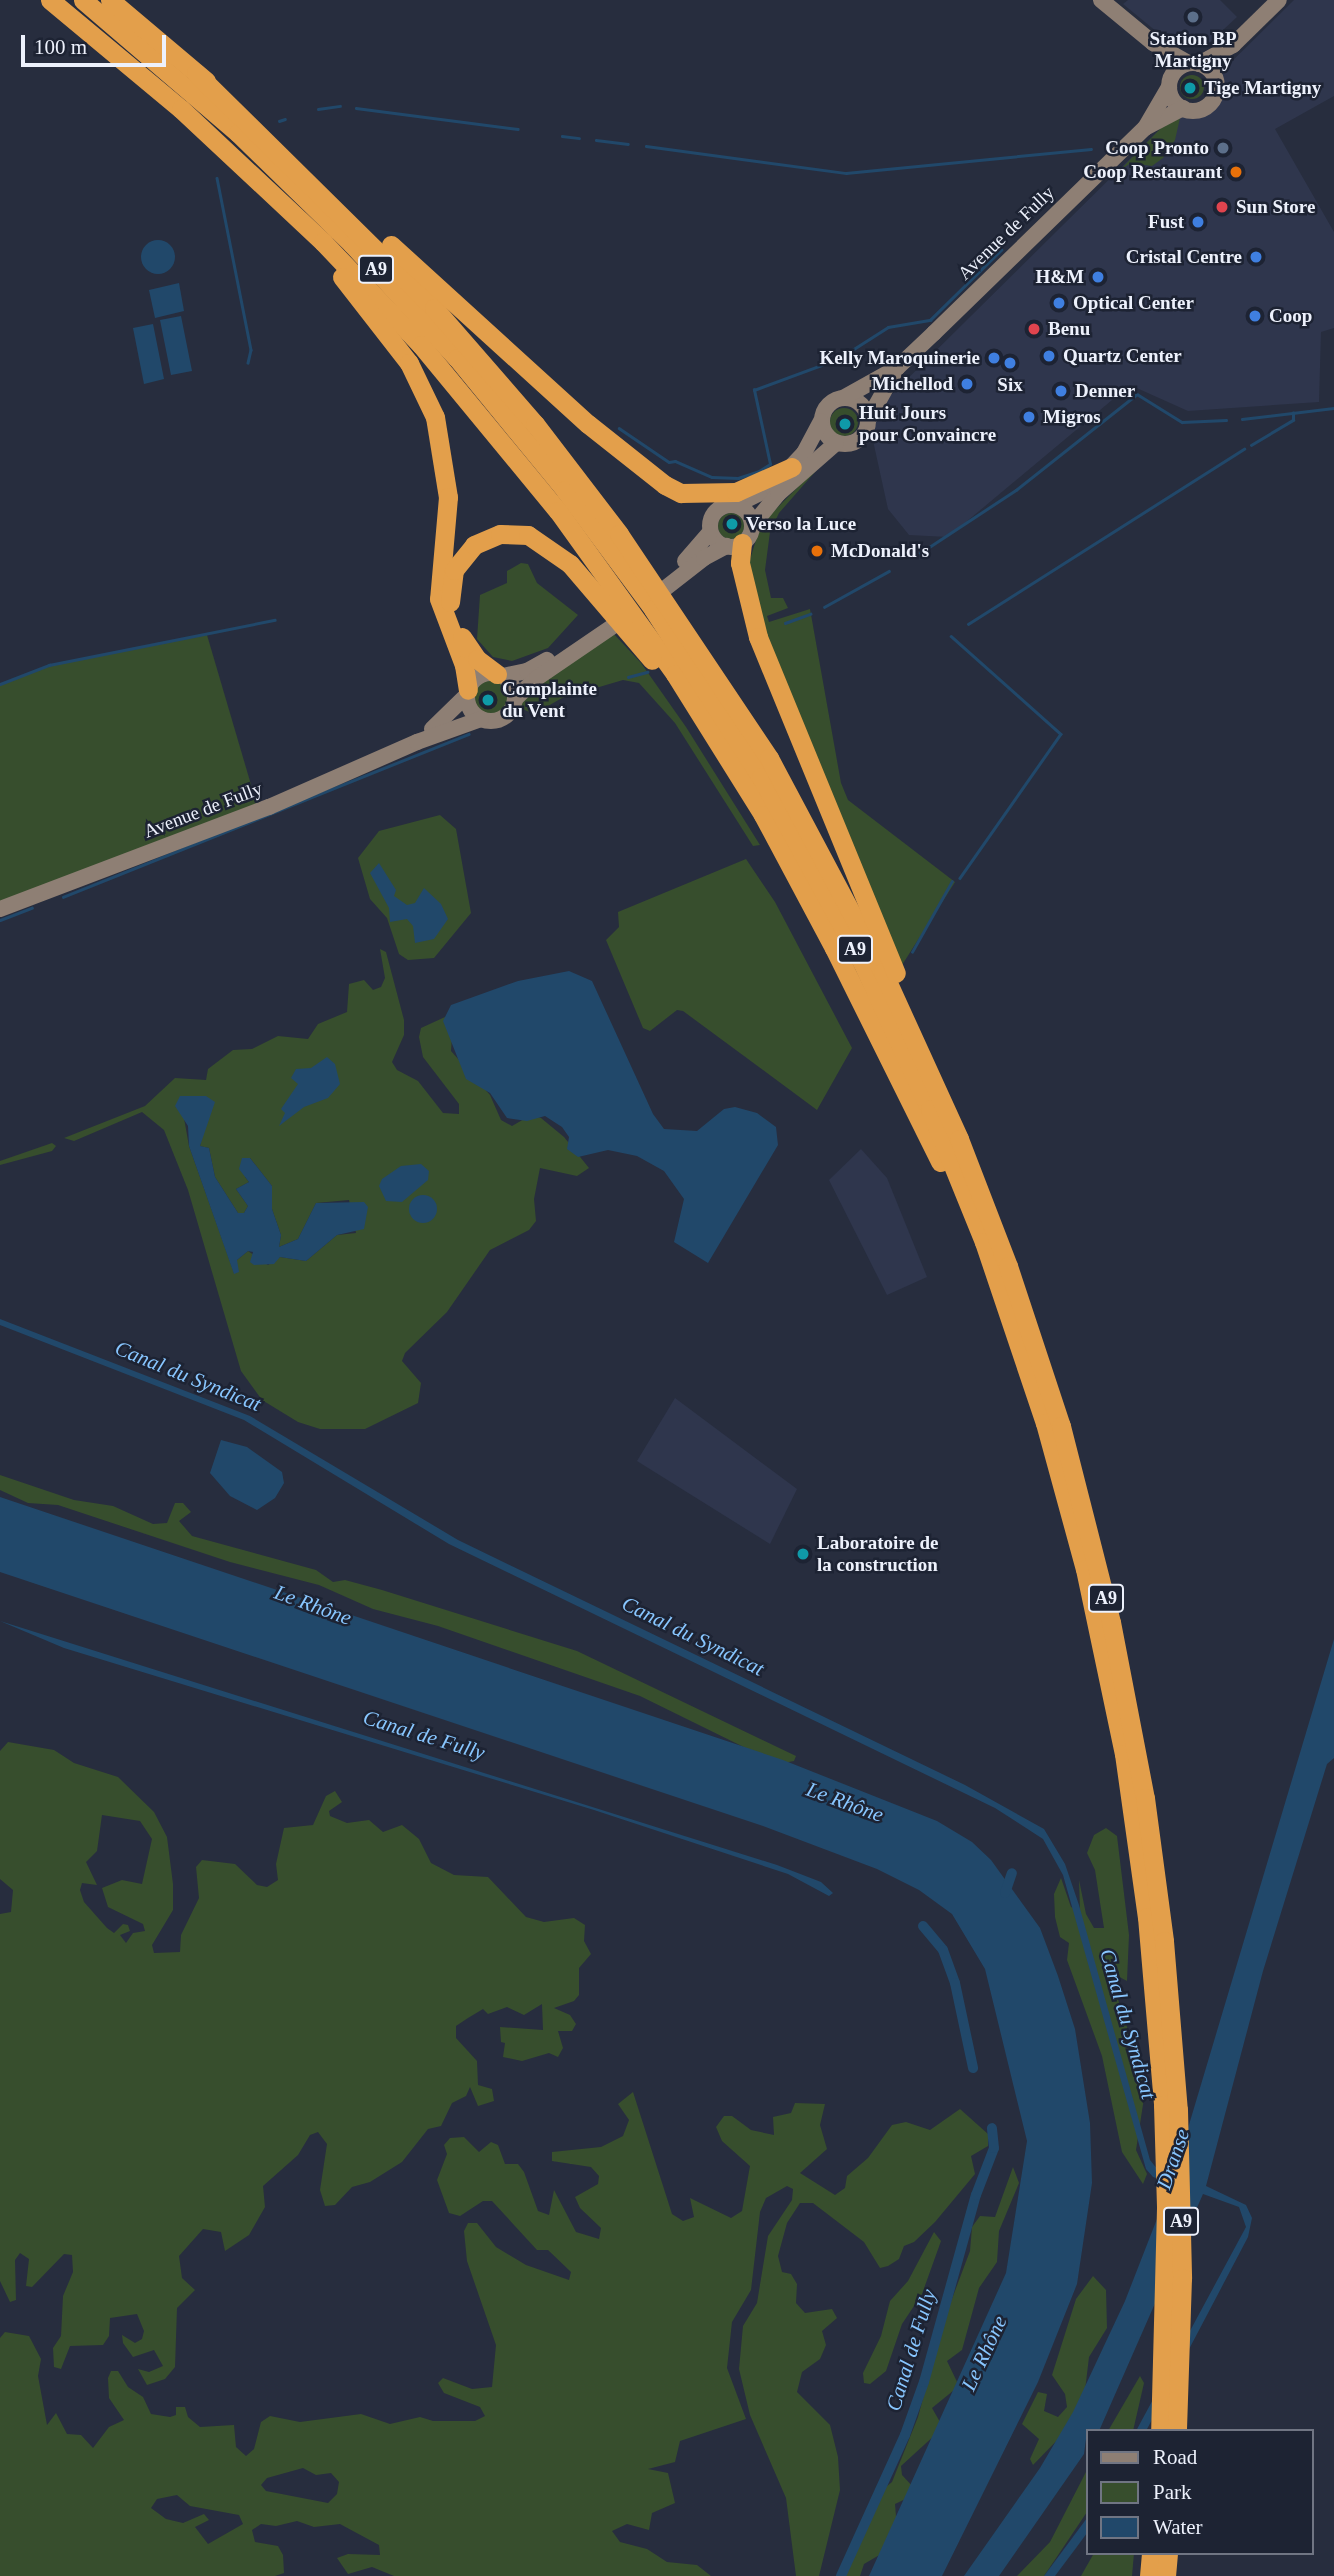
<!DOCTYPE html>
<html>
<head>
<meta charset="utf-8">
<style>
	body { margin:0 }
	#map { position:relative; width:1334px; height:2576px; overflow:hidden; background:#272d3e; font-family:"Times New Roman",serif }
	div>[style] { position:absolute }
	.built>* { inset:0; background:#2f364d }
	.green>* { inset:0; background:#374e2d }
	.round { border-radius:50% }
	.water>* { inset:0; background:#21486a }
	.stream>* { height:2.5px; margin:-1.25px; padding:0 1.25px; transform-origin:1.25px; border-radius:1.25px; background:#21486a }
	.canal>* { height:10px; margin:-5px; padding:0 5px; transform-origin:5px; border-radius:5px; background:#21486a }
	.secondary>* { height:16px; margin:-8px; padding:0 8px; transform-origin:8px; border-radius:8px; background:#8e7f74 }
	.secondary>.ring { margin:-8px; padding:0; box-sizing:content-box; background:none; border:16px solid #8e7f74; border-radius:50% }
	.highway>* { height:19px; margin:-9.5px; padding:0 9.5px; transform-origin:9.5px; border-radius:9.5px; background:#e39f4b }
	.dots>* { width:19px; height:19px; translate:-50% -50%; box-sizing:border-box; border:4px solid #1d2333; border-radius:50% }
	span { translate:-50% -50%; white-space:nowrap; text-align:center; line-height:1.15; -webkit-text-stroke:5px #1d2333; paint-order:stroke }
	.shield-label span { padding:2px 5px; background:#1d2333; border:2px solid; border-radius:5px; -webkit-text-stroke-width:0 }
	.shield-label { font-size:18px; color:#edf1fc; font-weight:700 }
	.poi-label { font-size:19px; color:#edf1fc; font-weight:700 }
	.left { translate:0 -50%; text-align:left }
	.right { translate:-100% -50%; text-align:right }
	.street-label { font-size:19px; color:#edf1fc }
	.water-label { font-size:21px; color:#88c6ff; font-style:italic }
	.legend { position:absolute; left:1086px; top:2429px; width:228px; height:126px; box-sizing:border-box; background:#1d2333; border:2px solid #707583; margin:0; padding:9px 12px; list-style:none; font-size:21px; color:#edf1fc }
	.legend li { display:flex; align-items:center; gap:14px; height:35px }
	.legend b { width:35px; border:2px solid #707583 }
	.scale { position:absolute; left:21px; top:35px; width:145px; height:32px; box-sizing:border-box; border:4px solid #edf1fc; border-top:0; padding-left:9px; font-size:21px; line-height:24px; white-space:nowrap; color:#edf1fc; -webkit-text-stroke:5px #1d2333; paint-order:stroke }
</style>
</head>
<body>
<div id="map">
	<div class="built">
		<i style="clip-path:polygon(1128px 0,1220px 0,1237px 17px,1209px 43px,1174px 46px,1123px 4px)"></i>
		<i style="clip-path:polygon(1294px 0,1334px 0,1334px 96px,1275px 129px,1334px 232px,1334px 328px,1321px 332px,1319px 402px,1188px 411px,1130px 385px,948px 537px,909px 535px,888px 509px,872px 436px,880px 406px,1157px 132px,1184px 114px,1214px 109px,1222px 71px)"></i>
		<i style="clip-path:polygon(861px 1149px,887px 1178px,927px 1277px,887px 1295px,829px 1180px)"></i>
		<i style="clip-path:polygon(675px 1398px,797px 1489px,770px 1544px,637px 1461px)"></i>
	</div>
	<div class="green">
		<i class="round" style="left:1180px;top:75px;width:24px;height:24px"></i>
		<i style="clip-path:polygon(1180px 118px,1175px 140px,1163px 158px,1152px 166px,1131px 163px,1120px 170px,1161px 128px)"></i>
		<i class="round" style="left:830px;top:408px;width:28px;height:28px"></i>
		<i style="clip-path:polygon(829px 456px,779px 513px,770px 532px,765px 570px,771px 598px,783px 598px,788px 608px,767px 616px,769px 622px,810px 609px,841px 783px,848px 800px,955px 882px,902px 965px,777px 669px,747px 569px,761px 524px)"></i>
		<i class="round" style="left:718px;top:513px;width:26px;height:26px"></i>
		<i style="clip-path:polygon(521px 563px,528px 564px,537px 583px,578px 615px,548px 648px,512px 661px,493px 657px,477px 639px,480px 595px,507px 583px,507px 571px)"></i>
		<i style="clip-path:polygon(613px 633px,641px 663px,686px 727px,760px 845px,753px 846px,675px 723px,639px 683px,623px 680px,562px 698px,534px 714px,520px 708px,522px 696px)"></i>
		<i style="clip-path:polygon(207px 635px,257px 805px,0 903px,0 684px,50px 666px)"></i>
		<i class="round" style="left:473px;top:680px;width:36px;height:36px"></i>
		<i style="clip-path:polygon(440px 815px,456px 829px,471px 913px,434px 958px,408px 960px,399px 954px,387px 918px,370px 899px,358px 858px,379px 831px)"></i>
		<i style="clip-path:polygon(746px 859px,775px 902px,852px 1048px,817px 1110px,683px 1011px,677px 1010px,650px 1031px,643px 1028px,606px 940px,619px 927px,618px 912px)"></i>
		<i style="clip-path:polygon(evenodd,380px 949px,386px 952px,404px 1020px,404px 1035px,392px 1062px,397px 1070px,418px 1081px,443px 1113px,459px 1114px,459px 1104px,423px 1057px,419px 1037px,421px 1028px,445px 1017px,453px 1022px,451px 1051px,490px 1095px,501px 1120px,512px 1126px,531px 1115px,541px 1118px,564px 1137px,589px 1168px,577px 1176px,540px 1168px,534px 1199px,536px 1221px,529px 1230px,490px 1250px,447px 1312px,405px 1353px,402px 1361px,421px 1383px,418px 1403px,365px 1429px,320px 1429px,298px 1422px,262px 1400px,241px 1371px,188px 1190px,164px 1130px,142px 1112px,74px 1141px,64px 1138px,145px 1106px,175px 1078px,206px 1080px,208px 1069px,233px 1050px,252px 1049px,278px 1036px,308px 1039px,318px 1024px,347px 1012px,349px 984px,364px 980px,373px 990px,381px 987px,385px 978px,380px 949px,180px 1096px,194px 1096px,207px 1117px,200px 1146px,209px 1148px,215px 1177px,238px 1213px,244px 1213px,248px 1206px,236px 1189px,249px 1182px,245px 1177px,250px 1158px,272px 1186px,272px 1209px,281px 1235px,279px 1247px,298px 1239px,316px 1203px,349px 1200px,356px 1233px,337px 1235px,306px 1261px,280px 1257px,268px 1265px,248px 1251px,237px 1260px,234px 1273px,189px 1146px,180px 1096px)"></i>
		<i style="clip-path:polygon(52px 1143px,56px 1146px,52px 1151px,0 1165px,0 1161px)"></i>
		<i style="clip-path:polygon(0 1475px,74px 1500px,113px 1506px,153px 1524px,167px 1523px,175px 1503px,183px 1503px,191px 1512px,179px 1521px,192px 1536px,316px 1570px,333px 1582px,345px 1580px,382px 1590px,577px 1651px,796px 1756px,794px 1761px,778px 1764px,640px 1696px,438px 1626px,373px 1609px,319px 1585px,230px 1562px,58px 1505px,28px 1503px,0 1490px)"></i>
		<i style="clip-path:polygon(evenodd,8px 1742px,54px 1750px,74px 1763px,118px 1777px,154px 1812px,167px 1837px,173px 1884px,173px 1910px,152px 1945px,154px 1953px,180px 1952px,181px 1935px,199px 1898px,196px 1867px,202px 1860px,235px 1864px,257px 1885px,267px 1887px,278px 1880px,276px 1864px,284px 1828px,313px 1825px,326px 1796px,335px 1791px,342px 1802px,329px 1811px,330px 1816px,347px 1823px,369px 1820px,383px 1832px,402px 1825px,419px 1839px,431px 1863px,454px 1875px,488px 1877px,526px 1917px,544px 1922px,574px 1918px,585px 1925px,584px 1941px,591px 1954px,579px 1968px,579px 1995px,574px 2001px,554px 2008px,570px 2015px,576px 2024px,572px 2031px,558px 2031px,563px 2048px,558px 2057px,549px 2053px,522px 2061px,503px 2057px,505px 2043px,501px 2042px,500px 2027px,543px 2030px,542px 2004px,524px 2015px,507px 2007px,488px 2014px,483px 2009px,468px 2018px,456px 2026px,456px 2038px,477px 2061px,478px 2085px,492px 2089px,494px 2101px,478px 2106px,470px 2087px,466px 2096px,452px 2103px,441px 2126px,428px 2129px,402px 2162px,370px 2182px,352px 2187px,335px 2205px,325px 2206px,320px 2190px,327px 2144px,318px 2132px,310px 2135px,298px 2155px,263px 2186px,265px 2207px,249px 2235px,225px 2251px,221px 2232px,203px 2229px,179px 2256px,182px 2278px,195px 2290px,177px 2308px,175px 2367px,165px 2379px,147px 2385px,138px 2369px,149px 2372px,163px 2366px,154px 2350px,133px 2357px,123px 2343px,122px 2335px,135px 2343px,142px 2339px,144px 2331px,137px 2314px,110px 2318px,109px 2336px,103px 2345px,70px 2346px,61px 2369px,54px 2367px,53px 2348px,61px 2336px,63px 2296px,73px 2272px,72px 2255px,64px 2254px,32px 2287px,26px 2286px,29px 2259px,20px 2253px,15px 2260px,16px 2300px,10px 2302px,0 2281px,0 1914px,11px 1912px,13px 1890px,0 1879px,0 1751px,8px 1742px,102px 1815px,140px 1821px,152px 1839px,142px 1884px,122px 1880px,102px 1888px,108px 1907px,143px 1924px,145px 1931px,133px 1933px,126px 1943px,120px 1935px,130px 1931px,128px 1925px,123px 1924px,114px 1933px,107px 1928px,84px 1902px,80px 1890px,82px 1883px,97px 1885px,86px 1862px,97px 1851px,102px 1815px)"></i>
		<i style="clip-path:polygon(1106px 1828px,1117px 1836px,1129px 1935px,1127px 1981px,1114px 1974px,1111px 1978px,1146px 2085px,1136px 2150px,1147px 2174px,1143px 2184px,1122px 2152px,1102px 2056px,1067px 1960px,1069px 1943px,1060px 1937px,1055px 1917px,1054px 1894px,1061px 1878px,1071px 1907px,1080px 1911px,1079px 1880px,1086px 1914px,1094px 1928px,1104px 1928px,1095px 1870px,1087px 1853px,1094px 1835px)"></i>
		<i style="clip-path:polygon(evenodd,633px 2092px,672px 2214px,683px 2221px,694px 2217px,690px 2198px,731px 2218px,742px 2211px,750px 2166px,722px 2141px,716px 2127px,724px 2116px,732px 2116px,751px 2130px,774px 2135px,773px 2117px,791px 2113px,795px 2103px,825px 2104px,820px 2125px,827px 2149px,800px 2173px,835px 2195px,845px 2188px,847px 2176px,868px 2158px,892px 2125px,906px 2122px,930px 2130px,960px 2109px,988px 2134px,988px 2146px,971px 2156px,975px 2174px,935px 2222px,914px 2242px,904px 2246px,899px 2259px,888px 2266px,880px 2268px,864px 2242px,813px 2203px,800px 2203px,787px 2223px,778px 2256px,782px 2272px,791px 2274px,797px 2284px,796px 2303px,805px 2313px,832px 2309px,837px 2318px,822px 2331px,826px 2345px,820px 2359px,802px 2372px,797px 2392px,830px 2425px,838px 2457px,840px 2490px,819px 2576px,796px 2576px,786px 2498px,750px 2415px,739px 2369px,743px 2326px,757px 2303px,768px 2236px,792px 2200px,793px 2189px,787px 2186px,766px 2198px,760px 2212px,751px 2290px,732px 2322px,727px 2368px,746px 2419px,680px 2441px,675px 2462px,648px 2469px,668px 2473px,675px 2503px,652px 2513px,649px 2530px,627px 2524px,612px 2531px,620px 2542px,647px 2549px,667px 2562px,697px 2565px,711px 2576px,394px 2576px,372px 2567px,348px 2574px,337px 2558px,348px 2554px,380px 2555px,379px 2545px,340px 2524px,314px 2527px,297px 2521px,276px 2526px,261px 2524px,252px 2530px,255px 2542px,278px 2546px,283px 2555px,284px 2573px,275px 2576px,0 2576px,0 2338px,5px 2332px,29px 2336px,41px 2359px,38px 2376px,47px 2425px,56px 2413px,67px 2434px,81px 2435px,93px 2448px,109px 2427px,124px 2420px,109px 2398px,108px 2378px,111px 2371px,118px 2371px,128px 2387px,143px 2397px,151px 2414px,170px 2417px,176px 2415px,176px 2407px,185px 2407px,188px 2417px,200px 2427px,234px 2425px,236px 2447px,246px 2456px,254px 2449px,261px 2422px,270px 2416px,300px 2422px,361px 2414px,390px 2424px,420px 2417px,433px 2421px,475px 2421px,485px 2416px,480px 2407px,444px 2393px,438px 2383px,443px 2378px,472px 2389px,492px 2387px,496px 2345px,467px 2261px,464px 2231px,468px 2223px,477px 2223px,496px 2247px,526px 2265px,569px 2280px,571px 2272px,548px 2250px,537px 2250px,492px 2201px,483px 2201px,460px 2216px,449px 2213px,437px 2180px,447px 2154px,444px 2145px,450px 2138px,464px 2137px,479px 2152px,491px 2142px,498px 2145px,505px 2164px,518px 2164px,524px 2172px,538px 2211px,549px 2215px,554px 2190px,576px 2232px,599px 2239px,601px 2228px,580px 2208px,575px 2197px,598px 2184px,599px 2176px,591px 2167px,552px 2161px,552px 2152px,601px 2147px,623px 2136px,629px 2120px,618px 2104px,633px 2092px,303px 2468px,316px 2475px,331px 2473px,339px 2482px,337px 2494px,328px 2503px,266px 2491px,261px 2485px,267px 2478px,303px 2468px,633px 2092px,177px 2495px,190px 2506px,239px 2515px,243px 2524px,208px 2544px,195px 2527px,209px 2520px,204px 2514px,183px 2523px,166px 2519px,151px 2508px,157px 2499px,177px 2495px)"></i>
		<i style="clip-path:polygon(1013px 2167px,1019px 2183px,999px 2231px,997px 2262px,979px 2288px,962px 2350px,947px 2361px,959px 2386px,932px 2408px,940px 2422px,936px 2434px,901px 2466px,902px 2475px,915px 2489px,912px 2496px,895px 2504px,897px 2529px,888px 2550px,864px 2564px,860px 2576px,843px 2576px,876px 2495px,892px 2482px,918px 2417px,944px 2320px,970px 2251px,972px 2227px,980px 2216px,995px 2217px)"></i>
		<i style="clip-path:polygon(934px 2232px,941px 2241px,922px 2294px,902px 2324px,886px 2371px,870px 2384px,864px 2383px,863px 2373px,881px 2336px,890px 2301px,908px 2281px)"></i>
		<i style="clip-path:polygon(1093px 2276px,1106px 2290px,1107px 2328px,1089px 2357px,1084px 2399px,1069px 2428px,1033px 2465px,1030px 2459px,1039px 2439px,1022px 2424px,1038px 2392px,1047px 2394px,1044px 2411px,1058px 2417px,1067px 2407px,1065px 2394px,1052px 2375px,1076px 2299px)"></i>
		<i style="clip-path:polygon(1140px 2376px,1144px 2383px,1133px 2431px,1108px 2431px)"></i>
		<i style="clip-path:polygon(1087px 2470px,1087px 2512px,1044px 2576px,1017px 2576px,1050px 2542px)"></i>
		<i style="clip-path:polygon(1094px 2553px,1134px 2553px,1132px 2576px,1081px 2576px)"></i>
	</div>
	<div class="water">
		<i class="round" style="left:141px;top:240px;width:34px;height:34px"></i>
		<i style="clip-path:polygon(179px 283px,184px 311px,155px 318px,149px 290px)"></i>
		<i style="clip-path:polygon(181px 316px,192px 371px,171px 375px,160px 320px)"></i>
		<i style="clip-path:polygon(153px 324px,164px 379px,144px 384px,133px 328px)"></i>
		<i style="clip-path:polygon(379px 863px,396px 890px,394px 896px,407px 905px,415px 903px,424px 888px,441px 904px,448px 919px,434px 939px,415px 943px,413px 926px,407px 919px,390px 922px,389px 908px,370px 873px)"></i>
		<i style="clip-path:polygon(569px 971px,592px 981px,653px 1114px,664px 1129px,697px 1131px,724px 1109px,735px 1107px,757px 1113px,776px 1127px,778px 1145px,708px 1263px,674px 1242px,684px 1199px,664px 1171px,637px 1156px,608px 1150px,578px 1157px,567px 1149px,569px 1137px,562px 1127px,545px 1116px,527px 1121px,507px 1118px,490px 1093px,466px 1079px,443px 1021px,451px 1005px,518px 981px)"></i>
		<i style="clip-path:polygon(327px 1057px,335px 1064px,340px 1084px,328px 1098px,304px 1107px,279px 1126px,285px 1113px,281px 1109px,298px 1084px,291px 1078px,296px 1069px,311px 1068px)"></i>
		<i style="clip-path:polygon(180px 1096px,206px 1096px,215px 1102px,200px 1146px,209px 1148px,215px 1177px,238px 1213px,244px 1213px,248px 1206px,236px 1189px,249px 1182px,239px 1169px,242px 1158px,250px 1158px,272px 1186px,272px 1209px,281px 1235px,279px 1247px,298px 1239px,316px 1203px,364px 1202px,368px 1207px,364px 1229px,337px 1235px,306px 1261px,280px 1257px,274px 1264px,254px 1265px,250px 1262px,253px 1252px,248px 1251px,237px 1260px,239px 1272px,234px 1274px,189px 1146px,188px 1126px,175px 1106px)"></i>
		<i style="clip-path:polygon(421px 1164px,429px 1171px,428px 1180px,402px 1202px,386px 1201px,379px 1186px,382px 1179px,401px 1166px)"></i>
		<i class="round" style="left:409px;top:1195px;width:28px;height:28px"></i>
		<i style="clip-path:polygon(0 1319px,250px 1416px,458px 1540px,965px 1785px,1044px 1829px,1065px 1864px,1079px 1905px,1150px 2160px,1158px 2170px,1174px 2175px,1334px 1639px,1334px 1758px,1327px 1764px,1263px 1971px,1206px 2186px,1246px 2205px,1252px 2218px,1248px 2237px,1146px 2431px,1136px 2431px,1246px 2227px,1239px 2207px,1203px 2194px,1099px 2431px,1087px 2431px,1084px 2454px,999px 2576px,964px 2576px,1040px 2468px,1073px 2412px,1125px 2301px,1171px 2183px,1153px 2177px,1146px 2169px,1063px 1875px,1043px 1839px,995px 1808px,449px 1544px,244px 1420px,0 1325px)"></i>
		<i style="clip-path:polygon(221px 1440px,247px 1447px,282px 1472px,284px 1483px,275px 1498px,257px 1510px,230px 1496px,210px 1473px)"></i>
		<i style="clip-path:polygon(0 1497px,783px 1760px,937px 1821px,972px 1842px,991px 1860px,1040px 1928px,1058px 1976px,1075px 2029px,1090px 2123px,1092px 2183px,1077px 2284px,1038px 2382px,942px 2576px,869px 2576px,1006px 2273px,1027px 2141px,985px 1969px,952px 1914px,919px 1890px,877px 1869px,763px 1826px,0 1572px)"></i>
		<i style="clip-path:polygon(0 1621px,777px 1865px,821px 1882px,833px 1893px,829px 1896px,788px 1874px,594px 1810px,64px 1648px)"></i>
		<i style="clip-path:polygon(1087px 2518px,1087px 2533px,1076px 2548px,1055px 2576px,1044px 2576px)"></i>
	</div>
	<div class="stream">
		<i style="left:356px;top:108px;width:163px;rotate:7.4deg"></i>
		<i style="left:318px;top:109px;width:22px;rotate:-8deg"></i>
		<i style="left:279px;top:121px;width:6px;rotate:-18deg"></i>
		<i style="left:562px;top:136px;width:17px;rotate:7deg"></i>
		<i style="left:596px;top:140px;width:32px;rotate:7deg"></i>
		<i style="left:646px;top:146px;width:202px;rotate:7.7deg"></i>
		<i style="left:846px;top:173px;width:246px;rotate:-5.6deg"></i>
		<i style="left:217px;top:178px;width:175px;rotate:78.8deg"></i>
		<i style="left:251px;top:350px;width:13px;rotate:103deg"></i>
		<i style="left:1242px;top:419px;width:93px;rotate:-6.8deg"></i>
		<i style="left:619px;top:428px;width:60px;rotate:34.2deg"></i>
		<i style="left:669px;top:462px;width:6px;rotate:-9deg"></i>
		<i style="left:675px;top:461px;width:40px;rotate:23.4deg"></i>
		<i style="left:712px;top:477px;width:26px;rotate:2deg"></i>
		<i style="left:738px;top:478px;width:22px;rotate:-18deg"></i>
		<i style="left:759px;top:471px;width:13px;rotate:-32deg"></i>
		<i style="left:770px;top:464px;width:76px;rotate:-102.2deg"></i>
		<i style="left:754px;top:390px;width:90px;rotate:-20.3deg"></i>
		<i style="left:838px;top:359px;width:59px;rotate:-32.6deg"></i>
		<i style="left:888px;top:327px;width:43px;rotate:-9.5deg"></i>
		<i style="left:930px;top:320px;width:100px;rotate:-44.6deg"></i>
		<i style="left:1251px;top:445px;width:49px;rotate:-30.8deg"></i>
		<i style="left:1293px;top:420px;width:7px;rotate:-90deg"></i>
		<i style="left:920px;top:553px;width:115px;rotate:-33.3deg"></i>
		<i style="left:1016px;top:490px;width:154px;rotate:-38.4deg"></i>
		<i style="left:1137px;top:394px;width:53px;rotate:31.9deg"></i>
		<i style="left:1182px;top:422px;width:44px;rotate:-2.6deg"></i>
		<i style="left:824px;top:607px;width:74px;rotate:-29deg"></i>
		<i style="left:785px;top:623px;width:27px;rotate:-20deg"></i>
		<i style="left:968px;top:624px;width:327px;rotate:-32.4deg"></i>
		<i style="left:951px;top:636px;width:147px;rotate:41.7deg"></i>
		<i style="left:1061px;top:734px;width:176px;rotate:125deg"></i>
		<i style="left:628px;top:677px;width:20px;rotate:-15deg"></i>
		<i style="left:0;top:684px;width:53px;rotate:-21.2deg"></i>
		<i style="left:49px;top:665px;width:230px;rotate:-11.3deg"></i>
		<i style="left:63px;top:897px;width:437px;rotate:-21.9deg"></i>
		<i style="left:0;top:920px;width:34px;rotate:-21deg"></i>
		<i style="left:912px;top:952px;width:81px;rotate:-60.6deg"></i>
	</div>
	<div class="canal">
		<i style="left:1005px;top:1893px;width:21px;rotate:-71deg"></i>
		<i style="left:923px;top:1926px;width:31px;rotate:50deg"></i>
		<i style="left:943px;top:1950px;width:35px;rotate:70deg"></i>
		<i style="left:955px;top:1983px;width:87px;rotate:78deg"></i>
		<i style="left:841px;top:2576px;width:155px;rotate:-65.6deg"></i>
		<i style="left:905px;top:2435px;width:56px;rotate:-70.3deg"></i>
		<i style="left:924px;top:2382px;width:194px;rotate:-74.5deg"></i>
		<i style="left:976px;top:2195px;width:50px;rotate:-69deg"></i>
		<i style="left:994px;top:2148px;width:20px;rotate:-96deg"></i>
	</div>
	<div class="secondary">
		<i style="left:1101px;top:0;width:67px;rotate:39.6deg"></i>
		<i style="left:1153px;top:43px;width:40px;rotate:29.7deg"></i>
		<i class="ring" style="left:1169px;top:63px;width:32px;height:32px"></i>
		<i style="left:1199px;top:64px;width:39px;rotate:-29deg"></i>
		<i style="left:1233px;top:45px;width:64px;rotate:-44.4deg"></i>
		<i style="left:1145px;top:128px;width:43px;rotate:-27.8deg"></i>
		<i class="ring" style="left:822px;top:398px;width:30px;height:30px"></i>
		<i style="left:843px;top:398px;width:62px;rotate:-29.1deg"></i>
		<i style="left:897px;top:368px;width:51px;rotate:-43.4deg"></i>
		<i style="left:934px;top:333px;width:294px;rotate:-44.2deg"></i>
		<i style="left:1145px;top:128px;width:48px;rotate:-59.7deg"></i>
		<i style="left:868px;top:420px;width:54px;rotate:-61deg"></i>
		<i style="left:736px;top:505px;width:40px;rotate:-26.6deg"></i>
		<i style="left:772px;top:487px;width:47px;rotate:-46.7deg"></i>
		<i style="left:804px;top:453px;width:36px;rotate:-62deg"></i>
		<i class="ring" style="left:710px;top:505px;width:26px;height:26px"></i>
		<i style="left:752px;top:526px;width:41px;rotate:-50.9deg"></i>
		<i style="left:778px;top:494px;width:77px;rotate:-41.3deg"></i>
		<i style="left:685px;top:561px;width:38px;rotate:-49deg"></i>
		<i style="left:649px;top:601px;width:70px;rotate:-38deg"></i>
		<i style="left:704px;top:558px;width:26px;rotate:-28deg"></i>
		<i class="ring" style="left:467px;top:673px;width:32px;height:32px"></i>
		<i style="left:503px;top:676px;width:25px;rotate:-12deg"></i>
		<i style="left:527px;top:671px;width:23px;rotate:-29deg"></i>
		<i style="left:516px;top:698px;width:29px;rotate:-44deg"></i>
		<i style="left:537px;top:678px;width:110px;rotate:-34.3deg"></i>
		<i style="left:432px;top:729px;width:49px;rotate:-44.2deg"></i>
		<i style="left:0;top:909px;width:288px;rotate:-20.8deg"></i>
		<i style="left:269px;top:807px;width:162px;rotate:-23.7deg"></i>
		<i style="left:417px;top:742px;width:68px;rotate:-19.8deg"></i>
	</div>
	<div class="highway">
		<i style="left:50px;top:0;width:170px;rotate:39.8deg"></i>
		<i style="left:181px;top:109px;width:195px;rotate:43.1deg"></i>
		<i style="left:323px;top:242px;width:142px;rotate:46.4deg"></i>
		<i style="left:421px;top:345px;width:215px;rotate:50.5deg"></i>
		<i style="left:558px;top:511px;width:201px;rotate:54.3deg"></i>
		<i style="left:675px;top:674px;width:166px;rotate:58deg"></i>
		<i style="left:763px;top:815px;width:151px;rotate:61.9deg"></i>
		<i style="left:834px;top:948px;width:239px;rotate:63.6deg"></i>
		<i style="left:83px;top:0;width:204px;rotate:40.6deg"></i>
		<i style="left:238px;top:133px;width:159px;rotate:44.2deg"></i>
		<i style="left:352px;top:244px;width:155px;rotate:47.4deg"></i>
		<i style="left:457px;top:358px;width:171px;rotate:50.7deg"></i>
		<i style="left:565px;top:490px;width:148px;rotate:53.5deg"></i>
		<i style="left:653px;top:609px;width:200px;rotate:57.3deg"></i>
		<i style="left:761px;top:777px;width:211px;rotate:61.4deg"></i>
		<i style="left:862px;top:962px;width:162px;rotate:65.2deg"></i>
		<i style="left:930px;top:1109px;width:144px;rotate:67.9deg"></i>
		<i style="left:984px;top:1242px;width:191px;rotate:71.4deg"></i>
		<i style="left:1045px;top:1423px;width:151px;rotate:74.7deg"></i>
		<i style="left:1085px;top:1569px;width:189px;rotate:78.1deg"></i>
		<i style="left:1124px;top:1754px;width:165px;rotate:82deg"></i>
		<i style="left:1147px;top:1917px;width:189px;rotate:85.1deg"></i>
		<i style="left:1163px;top:2105px;width:103px;rotate:88.3deg"></i>
		<i style="left:1166px;top:2208px;width:223px;rotate:91.5deg"></i>
		<i style="left:110px;top:0;width:126px;rotate:40.2deg"></i>
		<i style="left:196px;top:73px;width:334px;rotate:44.6deg"></i>
		<i style="left:434px;top:308px;width:154px;rotate:49deg"></i>
		<i style="left:535px;top:424px;width:138px;rotate:52.6deg"></i>
		<i style="left:619px;top:534px;width:270px;rotate:56.2deg"></i>
		<i style="left:769px;top:758px;width:242px;rotate:62deg"></i>
		<i style="left:883px;top:972px;width:183px;rotate:65.5deg"></i>
		<i style="left:959px;top:1139px;width:136px;rotate:68.9deg"></i>
		<i style="left:1008px;top:1266px;width:169px;rotate:71.7deg"></i>
		<i style="left:1061px;top:1426px;width:202px;rotate:75.7deg"></i>
		<i style="left:1111px;top:1622px;width:179px;rotate:79.1deg"></i>
		<i style="left:1145px;top:1798px;width:144px;rotate:82.4deg"></i>
		<i style="left:1164px;top:1941px;width:170px;rotate:85.3deg"></i>
		<i style="left:1178px;top:2110px;width:168px;rotate:88.6deg"></i>
		<i style="left:1182px;top:2278px;width:153px;rotate:91.9deg"></i>
		<i style="left:391px;top:245px;width:266px;rotate:42.3deg"></i>
		<i style="left:588px;top:424px;width:98px;rotate:38.4deg"></i>
		<i style="left:665px;top:485px;width:18px;rotate:27deg"></i>
		<i style="left:681px;top:493px;width:55px;rotate:-1deg"></i>
		<i style="left:736px;top:492px;width:61px;rotate:-24.1deg"></i>
		<i style="left:342px;top:277px;width:109px;rotate:52.1deg"></i>
		<i style="left:409px;top:363px;width:60px;rotate:64.3deg"></i>
		<i style="left:435px;top:417px;width:81px;rotate:80.8deg"></i>
		<i style="left:448px;top:497px;width:102px;rotate:95deg"></i>
		<i style="left:439px;top:599px;width:71px;rotate:69.3deg"></i>
		<i style="left:464px;top:665px;width:25px;rotate:81deg"></i>
		<i style="left:742px;top:543px;width:20px;rotate:96deg"></i>
		<i style="left:740px;top:563px;width:76px;rotate:76.3deg"></i>
		<i style="left:758px;top:637px;width:363px;rotate:67.7deg"></i>
		<i style="left:450px;top:602px;width:32px;rotate:-83deg"></i>
		<i style="left:454px;top:570px;width:32px;rotate:-51deg"></i>
		<i style="left:474px;top:545px;width:28px;rotate:-23deg"></i>
		<i style="left:500px;top:534px;width:28px;rotate:2deg"></i>
		<i style="left:528px;top:535px;width:51px;rotate:34.6deg"></i>
		<i style="left:570px;top:564px;width:126px;rotate:49.5deg"></i>
		<i style="left:462px;top:637px;width:27px;rotate:56deg"></i>
		<i style="left:477px;top:659px;width:25px;rotate:37deg"></i>
		<i style="left:1149px;top:2576px;width:23px;rotate:-85deg"></i>
		<i style="left:1166px;top:2576px;width:23px;rotate:-85deg"></i>
	</div>
	<div class="dots">
		<i style="left:1193px;top:17px;background:#5c6f8a"></i>
		<i style="left:1190px;top:88px;background:#0f9aa8"></i>
		<i style="left:1223px;top:148px;background:#5c6f8a"></i>
		<i style="left:1236px;top:172px;background:#e8710a"></i>
		<i style="left:1222px;top:207px;background:#e0444e"></i>
		<i style="left:1198px;top:222px;background:#3f7fe0"></i>
		<i style="left:1256px;top:257px;background:#3f7fe0"></i>
		<i style="left:1098px;top:277px;background:#3f7fe0"></i>
		<i style="left:1059px;top:303px;background:#3f7fe0"></i>
		<i style="left:1255px;top:316px;background:#3f7fe0"></i>
		<i style="left:1034px;top:329px;background:#e0444e"></i>
		<i style="left:1049px;top:356px;background:#3f7fe0"></i>
		<i style="left:994px;top:358px;background:#3f7fe0"></i>
		<i style="left:1010px;top:363px;background:#3f7fe0"></i>
		<i style="left:967px;top:384px;background:#3f7fe0"></i>
		<i style="left:1061px;top:391px;background:#3f7fe0"></i>
		<i style="left:1029px;top:417px;background:#3f7fe0"></i>
		<i style="left:845px;top:424px;background:#0f9aa8"></i>
		<i style="left:732px;top:524px;background:#0f9aa8"></i>
		<i style="left:817px;top:551px;background:#e8710a"></i>
		<i style="left:488px;top:700px;background:#0f9aa8"></i>
		<i style="left:803px;top:1554px;background:#0f9aa8"></i>
	</div>
	<div class="shield-label">
		<span style="left:376px;top:269px">A9</span>
		<span style="left:855px;top:949px">A9</span>
		<span style="left:1106px;top:1598px">A9</span>
		<span style="left:1181px;top:2221px">A9</span>
	</div>
	<div class="poi-label">
		<span style="left:1193px;top:50px">Station BP<br>Martigny</span>
		<span class="left" style="left:1204px;top:88px">Tige Martigny</span>
		<span class="right" style="left:1209px;top:148px">Coop Pronto</span>
		<span class="right" style="left:1222px;top:172px">Coop Restaurant</span>
		<span class="left" style="left:1236px;top:207px">Sun Store</span>
		<span class="right" style="left:1184px;top:222px">Fust</span>
		<span class="right" style="left:1242px;top:257px">Cristal Centre</span>
		<span class="right" style="left:1084px;top:277px">H&amp;M</span>
		<span class="left" style="left:1073px;top:303px">Optical Center</span>
		<span class="left" style="left:1269px;top:316px">Coop</span>
		<span class="left" style="left:1048px;top:329px">Benu</span>
		<span class="left" style="left:1063px;top:356px">Quartz Center</span>
		<span class="right" style="left:980px;top:358px">Kelly Maroquinerie</span>
		<span class="right" style="left:953px;top:384px">Michellod</span>
		<span style="left:1010px;top:385px">Six</span>
		<span class="left" style="left:1075px;top:391px">Denner</span>
		<span class="left" style="left:859px;top:424px">Huit Jours<br>pour Convaincre</span>
		<span class="left" style="left:1043px;top:417px">Migros</span>
		<span class="left" style="left:746px;top:524px">Verso la Luce</span>
		<span class="left" style="left:831px;top:551px">McDonald's</span>
		<span class="left" style="left:502px;top:700px">Complainte<br>du Vent</span>
		<span class="left" style="left:817px;top:1554px">Laboratoire de<br>la construction</span>
	</div>
	<div class="street-label">
		<span style="left:1006px;top:233px;rotate:-44deg">Avenue de Fully</span>
		<span style="left:203px;top:810px;rotate:-21deg">Avenue de Fully</span>
	</div>
	<div class="water-label">
		<span style="left:188px;top:1376px;rotate:22deg">Canal du Syndicat</span>
		<span style="left:313px;top:1605px;rotate:20deg">Le Rhône</span>
		<span style="left:693px;top:1636px;rotate:26deg">Canal du Syndicat</span>
		<span style="left:424px;top:1735px;rotate:17deg">Canal de Fully</span>
		<span style="left:845px;top:1802px;rotate:20deg">Le Rhône</span>
		<span style="left:1128px;top:2024px;rotate:74deg">Canal du Syndicat</span>
		<span style="left:1173px;top:2159px;rotate:-71deg">Dranse</span>
		<span style="left:911px;top:2350px;rotate:-73deg">Canal de Fully</span>
		<span style="left:984px;top:2353px;rotate:-65deg">Le Rhône</span>
	</div>
	<ul class="legend">
	<li><b style="height:9px;background:#8e7f74"></b>Road</li>
	<li><b style="height:19px;background:#374e2d"></b>Park</li>
	<li><b style="height:19px;background:#21486a"></b>Water</li>
	</ul>
	<div class="scale">100 m</div>
</div>
</body>
</html>
